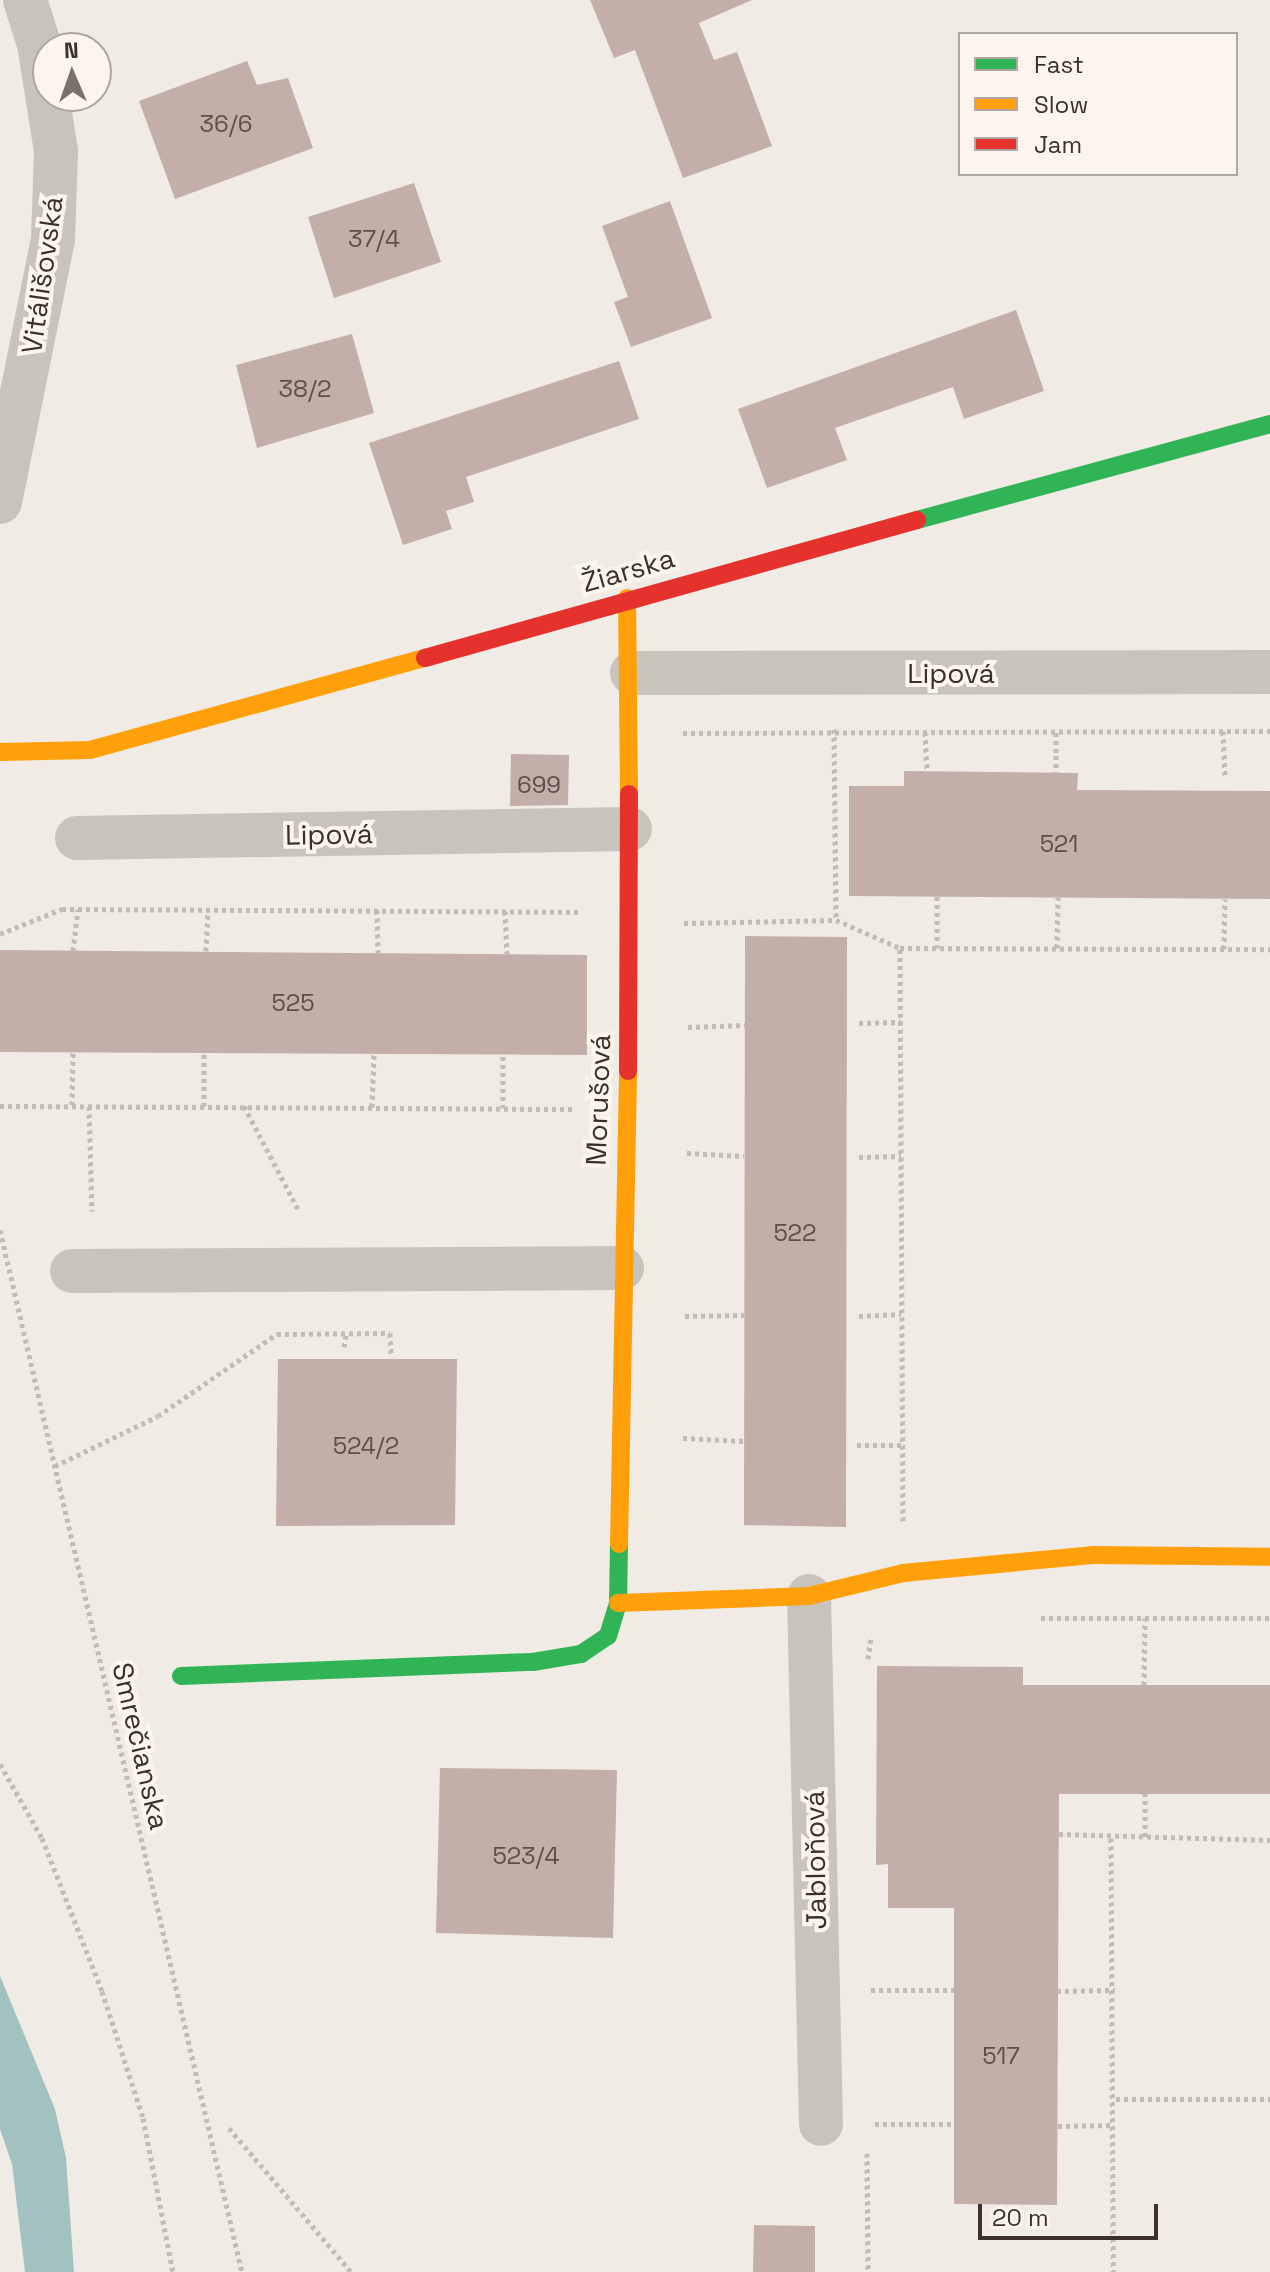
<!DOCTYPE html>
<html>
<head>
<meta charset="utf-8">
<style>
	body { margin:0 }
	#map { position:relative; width:1270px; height:2272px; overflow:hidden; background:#f0ebe5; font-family:"Space Grotesk",sans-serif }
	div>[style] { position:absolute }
	.water>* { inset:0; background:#a1c2c1 }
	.building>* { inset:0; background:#c3afa7 }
	.path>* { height:5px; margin-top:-2.5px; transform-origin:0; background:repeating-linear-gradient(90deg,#c2bbb6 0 4px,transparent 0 8px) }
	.street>* { height:44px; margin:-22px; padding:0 22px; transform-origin:22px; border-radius:22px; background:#c9c3be }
	.fast>* { height:18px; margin:-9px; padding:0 9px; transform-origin:9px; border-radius:9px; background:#30b455 }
	.slow>* { height:18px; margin:-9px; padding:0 9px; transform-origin:9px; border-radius:9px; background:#ff9f0a }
	.jam>* { height:18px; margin:-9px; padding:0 9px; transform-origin:9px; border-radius:9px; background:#e5322d }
	span { translate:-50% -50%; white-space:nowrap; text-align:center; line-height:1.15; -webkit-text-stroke:8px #fbf5ee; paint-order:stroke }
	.number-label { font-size:24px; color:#5d504a }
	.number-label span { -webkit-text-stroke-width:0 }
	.street-label { font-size:28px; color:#3b302b }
	.legend { position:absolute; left:958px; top:32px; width:280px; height:144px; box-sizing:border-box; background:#fbf5ee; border:2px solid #aea6a0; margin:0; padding:10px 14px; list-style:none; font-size:24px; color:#3b302b }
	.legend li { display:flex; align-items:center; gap:16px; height:40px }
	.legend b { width:40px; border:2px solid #aea6a0 }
	.north { position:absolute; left:32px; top:32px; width:80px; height:80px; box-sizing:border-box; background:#fbf5ee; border:2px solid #aea6a0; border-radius:50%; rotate:358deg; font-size:22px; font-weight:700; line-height:32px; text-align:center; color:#3b302b }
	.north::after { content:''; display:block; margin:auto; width:28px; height:36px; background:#7a716c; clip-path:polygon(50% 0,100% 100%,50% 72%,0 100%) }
	.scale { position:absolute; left:978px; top:2204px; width:180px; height:36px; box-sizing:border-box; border:4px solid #3b302b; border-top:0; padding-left:10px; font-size:24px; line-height:28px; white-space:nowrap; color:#3b302b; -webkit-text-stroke:6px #fbf5ee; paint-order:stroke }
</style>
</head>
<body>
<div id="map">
	<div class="water">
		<i style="clip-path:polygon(0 1976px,55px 2109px,66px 2158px,74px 2272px,25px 2272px,12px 2164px,0 2129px)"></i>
	</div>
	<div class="building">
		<i style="clip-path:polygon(590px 0,752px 0,699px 23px,714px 60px,737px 52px,772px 146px,683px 178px,635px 50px,614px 58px)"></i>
		<i style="clip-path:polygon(247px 61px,257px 85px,288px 78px,313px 148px,175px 199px,139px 101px)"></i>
		<i style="clip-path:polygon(414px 183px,441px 262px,334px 298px,308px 217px)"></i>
		<i style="clip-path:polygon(670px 201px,712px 318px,631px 347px,614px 302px,628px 297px,602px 226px)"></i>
		<i style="clip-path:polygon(1016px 310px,1044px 391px,964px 419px,953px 387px,835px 428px,847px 460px,767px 488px,738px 409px)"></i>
		<i style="clip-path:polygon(352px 334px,374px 413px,257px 448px,236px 365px)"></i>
		<i style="clip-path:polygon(619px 361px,639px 419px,466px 477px,474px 502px,446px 511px,452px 529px,403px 545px,369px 443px)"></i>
		<i style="clip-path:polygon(511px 754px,569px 755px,568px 805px,510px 806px)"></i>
		<i style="clip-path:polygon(904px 771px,1078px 773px,1077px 790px,1270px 791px,1270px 899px,849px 896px,849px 786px,904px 786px)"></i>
		<i style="clip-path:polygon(745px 936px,847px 937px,846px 1527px,744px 1525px)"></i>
		<i style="clip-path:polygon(0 950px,587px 955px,587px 1055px,0 1052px)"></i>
		<i style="clip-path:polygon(278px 1359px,457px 1359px,455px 1525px,276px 1526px)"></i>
		<i style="clip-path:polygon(877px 1666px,1023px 1667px,1023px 1685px,1270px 1685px,1270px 1794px,1059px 1794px,1057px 2205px,954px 2204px,954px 1908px,888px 1908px,888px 1864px,876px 1865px)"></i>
		<i style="clip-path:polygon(440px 1768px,617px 1770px,613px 1938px,436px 1933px)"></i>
		<i style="clip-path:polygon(754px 2225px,815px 2226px,815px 2272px,753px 2272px)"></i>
	</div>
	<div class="path">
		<i style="left:834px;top:729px;width:191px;rotate:89.4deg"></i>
		<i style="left:1223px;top:731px;width:45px;rotate:87.5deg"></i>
		<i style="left:925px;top:732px;width:39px;rotate:87deg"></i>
		<i style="left:1056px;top:732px;width:41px;rotate:90deg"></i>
		<i style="left:683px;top:733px;width:587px;rotate:-0.2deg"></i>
		<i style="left:377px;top:910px;width:43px;rotate:88.7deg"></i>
		<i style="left:505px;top:911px;width:43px;rotate:87.3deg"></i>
		<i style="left:684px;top:923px;width:152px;rotate:-1.1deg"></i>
		<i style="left:836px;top:920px;width:70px;rotate:23.6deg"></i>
		<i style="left:0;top:934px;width:67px;rotate:-22deg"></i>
		<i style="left:62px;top:909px;width:516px;rotate:0.33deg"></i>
		<i style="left:937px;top:948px;width:52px;rotate:-90deg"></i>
		<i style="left:1057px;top:948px;width:51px;rotate:-88.9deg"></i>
		<i style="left:1224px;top:949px;width:50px;rotate:-88.9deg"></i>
		<i style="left:73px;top:951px;width:42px;rotate:-83.2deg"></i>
		<i style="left:206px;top:951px;width:41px;rotate:-87.2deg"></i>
		<i style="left:859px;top:1023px;width:42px;rotate:-1.4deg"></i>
		<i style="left:688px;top:1027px;width:57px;rotate:-2deg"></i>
		<i style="left:72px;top:1105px;width:53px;rotate:-88.9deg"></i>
		<i style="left:0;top:1106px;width:573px;rotate:0.3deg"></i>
		<i style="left:89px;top:1106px;width:105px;rotate:88.4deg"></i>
		<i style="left:204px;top:1106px;width:52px;rotate:-90deg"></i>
		<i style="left:244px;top:1106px;width:119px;rotate:62.4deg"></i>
		<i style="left:372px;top:1107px;width:53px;rotate:-87.8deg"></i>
		<i style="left:503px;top:1108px;width:53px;rotate:-90deg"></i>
		<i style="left:687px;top:1153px;width:57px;rotate:3deg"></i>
		<i style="left:859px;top:1157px;width:42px;rotate:-1.4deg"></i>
		<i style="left:0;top:1230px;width:1070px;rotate:76.93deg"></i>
		<i style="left:685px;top:1316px;width:59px;rotate:-1deg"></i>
		<i style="left:859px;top:1316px;width:42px;rotate:-2.7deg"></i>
		<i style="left:344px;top:1347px;width:13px;rotate:-81deg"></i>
		<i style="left:683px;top:1438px;width:61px;rotate:2.8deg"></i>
		<i style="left:857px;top:1445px;width:45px"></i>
		<i style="left:55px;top:1466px;width:114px;rotate:-25.9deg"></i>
		<i style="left:158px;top:1416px;width:145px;rotate:-34.6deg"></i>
		<i style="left:277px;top:1334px;width:113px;rotate:-0.5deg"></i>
		<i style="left:390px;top:1333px;width:21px;rotate:87deg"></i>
		<i style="left:903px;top:1521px;width:573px;rotate:-90.3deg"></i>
		<i style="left:900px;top:948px;width:370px;rotate:0.2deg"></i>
		<i style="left:1041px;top:1618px;width:104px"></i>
		<i style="left:868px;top:1659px;width:22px;rotate:-82deg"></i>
		<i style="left:1144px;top:1685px;width:67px;rotate:-89.1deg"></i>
		<i style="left:1145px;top:1618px;width:125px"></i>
		<i style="left:0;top:1764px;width:85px;rotate:60.4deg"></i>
		<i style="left:42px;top:1838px;width:164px;rotate:68.6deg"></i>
		<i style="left:102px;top:1991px;width:133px;rotate:72.1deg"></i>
		<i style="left:143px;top:2118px;width:157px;rotate:79deg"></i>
		<i style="left:1145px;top:1793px;width:45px;rotate:90deg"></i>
		<i style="left:1059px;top:1834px;width:211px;rotate:1.6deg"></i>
		<i style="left:1111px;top:1838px;width:434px;rotate:89.7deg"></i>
		<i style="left:871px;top:1990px;width:83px"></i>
		<i style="left:1057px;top:1991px;width:58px;rotate:-1deg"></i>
		<i style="left:1116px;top:2099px;width:154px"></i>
		<i style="left:875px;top:2124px;width:79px"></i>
		<i style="left:1058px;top:2126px;width:56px;rotate:-1deg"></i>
		<i style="left:229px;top:2128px;width:189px;rotate:49.7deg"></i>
		<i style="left:867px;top:2153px;width:119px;rotate:89.5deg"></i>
	</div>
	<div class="street">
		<i style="left:0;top:502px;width:268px;rotate:-78.6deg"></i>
		<i style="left:53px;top:239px;width:88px;rotate:-88deg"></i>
		<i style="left:56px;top:151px;width:108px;rotate:-99deg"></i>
		<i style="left:39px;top:44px;width:46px;rotate:-107.7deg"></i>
		<i style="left:632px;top:673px;width:638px;rotate:-0.09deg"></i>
		<i style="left:77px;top:838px;width:553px;rotate:-0.93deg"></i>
		<i style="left:72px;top:1271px;width:550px;rotate:-0.31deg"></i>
		<i style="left:809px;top:1596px;width:528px;rotate:88.7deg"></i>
	</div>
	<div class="fast">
		<i style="left:917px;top:520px;width:366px;rotate:-15.2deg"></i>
		<i style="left:181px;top:1676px;width:352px;rotate:-2.3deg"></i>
		<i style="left:533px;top:1662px;width:49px;rotate:-9.5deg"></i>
		<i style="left:581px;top:1654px;width:32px;rotate:-34deg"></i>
		<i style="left:608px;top:1636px;width:34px;rotate:-73deg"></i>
		<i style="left:618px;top:1603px;width:59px;rotate:-89deg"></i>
	</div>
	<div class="slow">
		<i style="left:627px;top:598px;width:196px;rotate:89.4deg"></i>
		<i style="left:0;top:752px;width:90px;rotate:-1.3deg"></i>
		<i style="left:90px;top:750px;width:347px;rotate:-15.4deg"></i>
		<i style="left:619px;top:1544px;width:473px;rotate:-88.9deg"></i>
		<i style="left:618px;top:1603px;width:191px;rotate:-2.1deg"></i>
		<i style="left:809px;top:1596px;width:97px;rotate:-13.7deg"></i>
		<i style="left:903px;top:1573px;width:190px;rotate:-5.4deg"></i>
		<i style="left:1092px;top:1555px;width:178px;rotate:0.6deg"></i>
	</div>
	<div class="jam">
		<i style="left:425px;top:658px;width:511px;rotate:-15.67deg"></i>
		<i style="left:628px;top:1071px;width:277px;rotate:-89.8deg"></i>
	</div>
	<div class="number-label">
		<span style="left:226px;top:124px">36/6</span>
		<span style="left:374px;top:239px">37/4</span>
		<span style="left:305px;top:389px">38/2</span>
		<span style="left:539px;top:785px">699</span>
		<span style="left:1059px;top:844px">521</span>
		<span style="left:293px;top:1003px">525</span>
		<span style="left:795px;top:1233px">522</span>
		<span style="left:366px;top:1446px">524/2</span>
		<span style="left:526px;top:1856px">523/4</span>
		<span style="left:1001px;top:2056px">517</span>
	</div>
	<div class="street-label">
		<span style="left:42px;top:275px;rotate:-82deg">Vitálišovská</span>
		<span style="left:628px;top:570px;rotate:-16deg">Žiarska</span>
		<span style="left:951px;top:673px">Lipová</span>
		<span style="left:329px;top:834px;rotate:-1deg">Lipová</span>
		<span style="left:598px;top:1100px;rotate:-88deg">Morušová</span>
		<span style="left:141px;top:1746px;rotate:77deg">Smrečianska</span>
		<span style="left:815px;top:1860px;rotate:-91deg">Jabloňová</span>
	</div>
	<ul class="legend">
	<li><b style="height:10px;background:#30b455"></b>Fast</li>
	<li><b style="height:10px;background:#ff9f0a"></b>Slow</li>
	<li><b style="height:10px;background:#e5322d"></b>Jam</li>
	</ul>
	<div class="north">N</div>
	<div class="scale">20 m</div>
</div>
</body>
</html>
